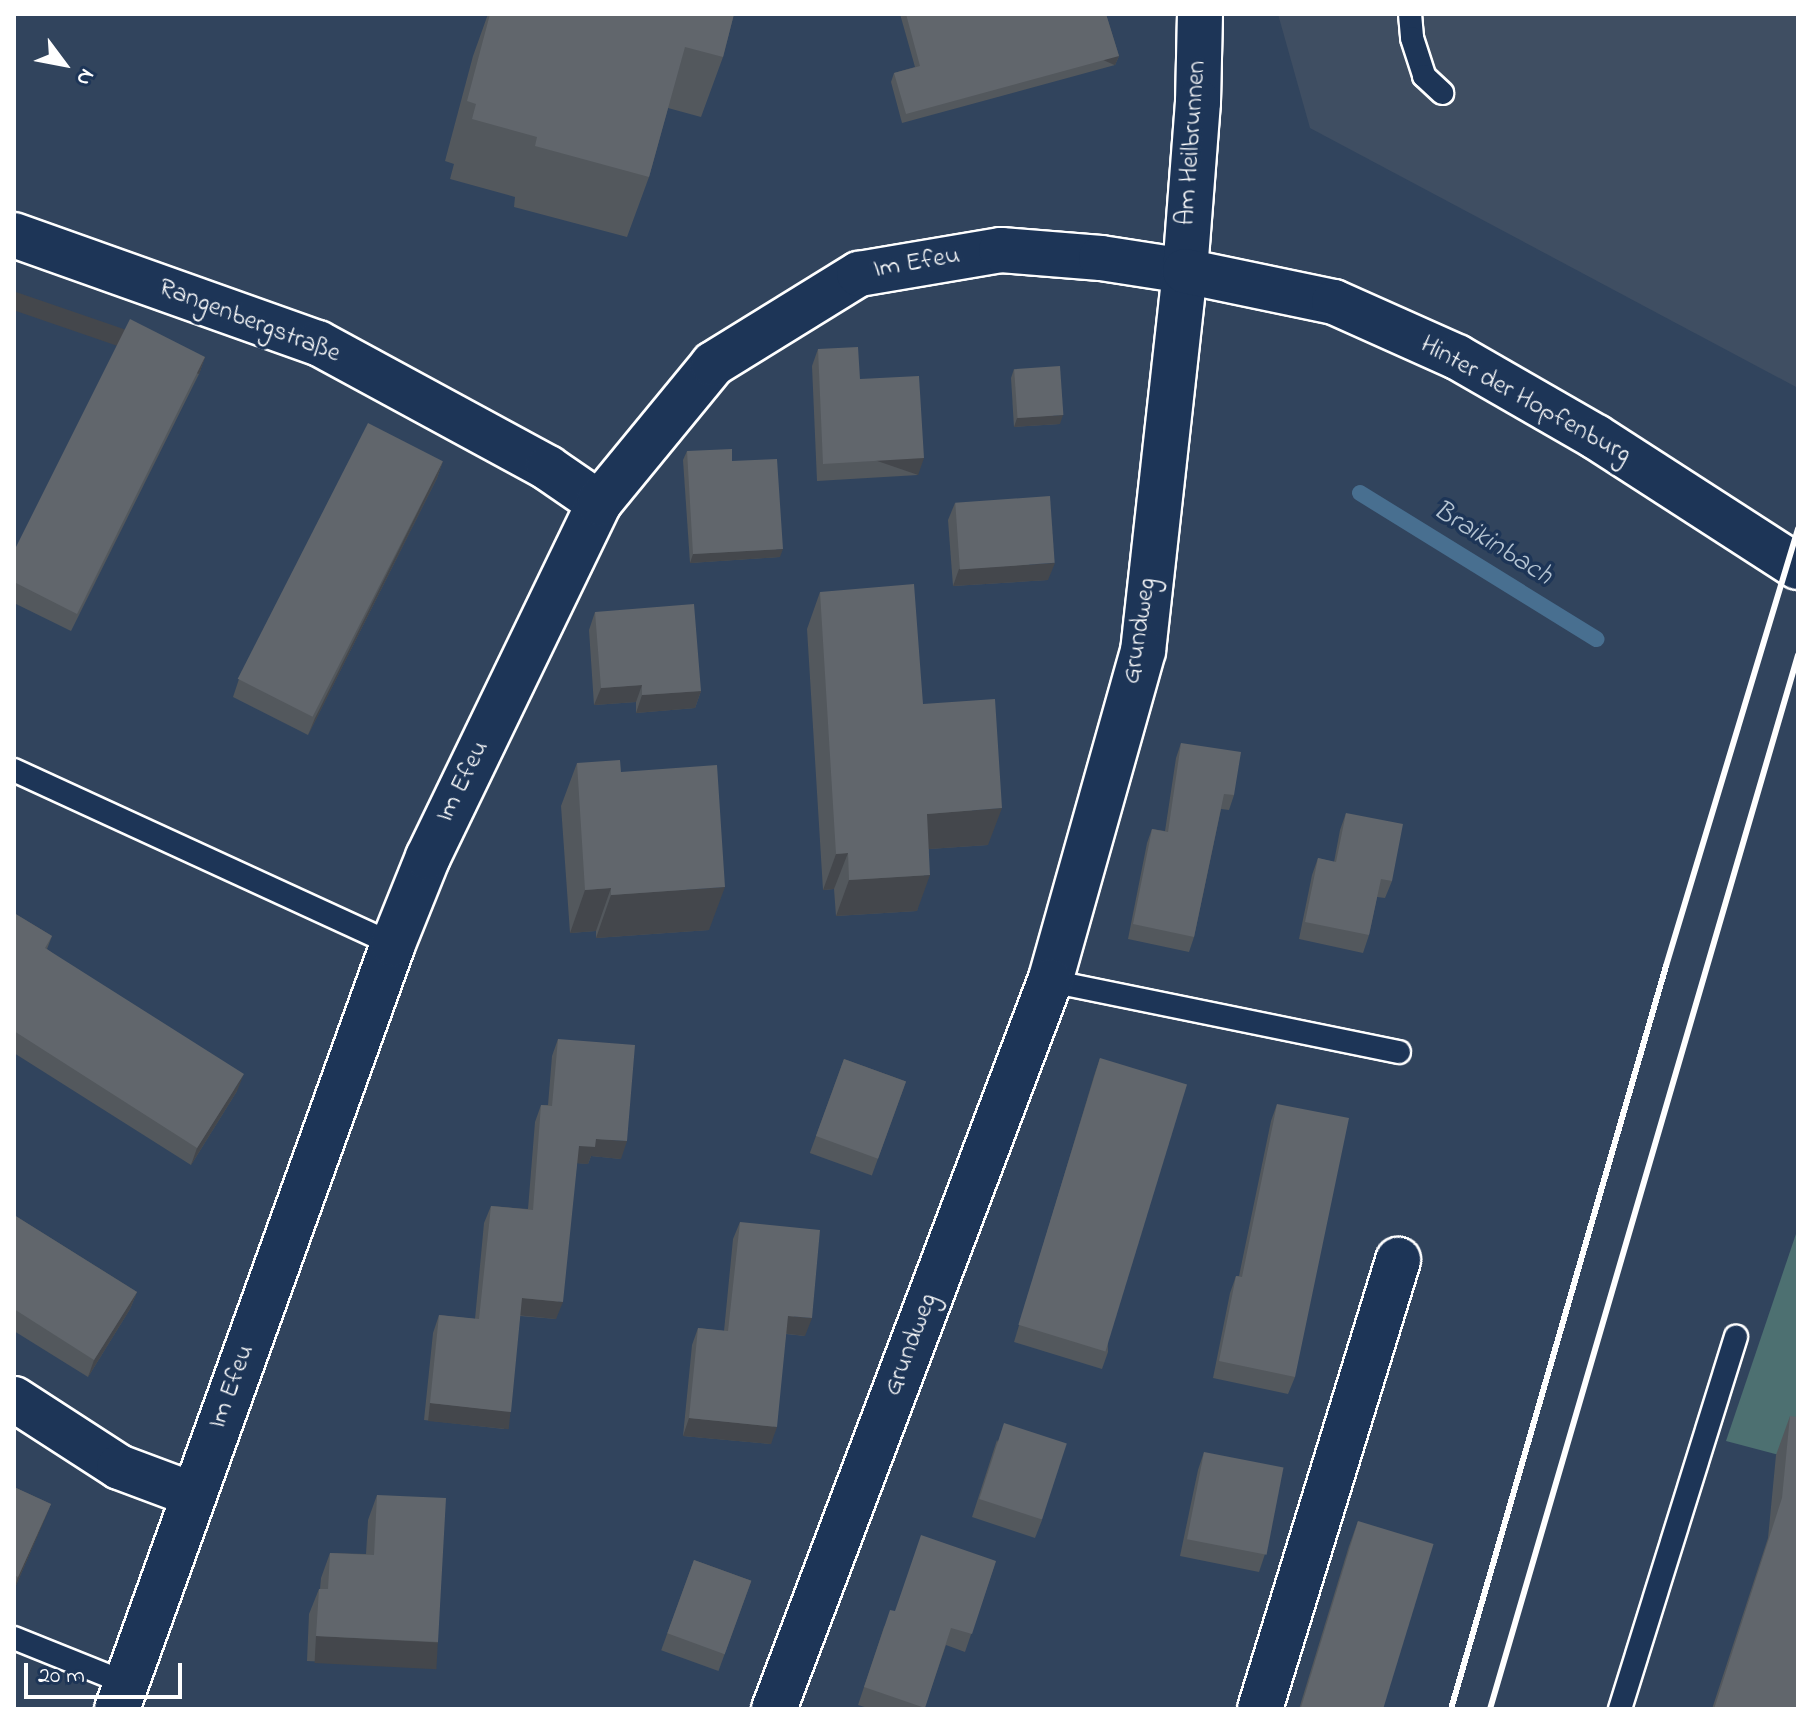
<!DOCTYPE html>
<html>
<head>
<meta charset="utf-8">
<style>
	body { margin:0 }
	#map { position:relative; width:1812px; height:1723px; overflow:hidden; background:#31445d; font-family:"Indie Flower",sans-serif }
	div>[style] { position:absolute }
	.built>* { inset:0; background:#3f4e62 }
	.green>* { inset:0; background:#4d7071 }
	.stream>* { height:16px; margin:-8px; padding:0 8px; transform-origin:8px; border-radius:8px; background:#486f90 }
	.roads { filter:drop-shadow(2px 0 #fff) drop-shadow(-2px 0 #fff) drop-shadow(0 2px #fff) drop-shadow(0 -2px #fff) }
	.service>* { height:22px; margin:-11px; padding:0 11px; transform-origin:11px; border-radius:11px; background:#1d3557 }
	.minor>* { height:44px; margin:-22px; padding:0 22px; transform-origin:22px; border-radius:22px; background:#1d3557 }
	.tertiary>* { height:44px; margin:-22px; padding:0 22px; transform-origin:22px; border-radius:22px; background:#1d3557 }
	.rail>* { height:6px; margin:-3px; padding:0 3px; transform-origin:3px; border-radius:3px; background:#fff }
	.wall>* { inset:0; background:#53585d; transform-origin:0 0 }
	.shaded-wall>* { inset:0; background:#44474c; transform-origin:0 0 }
	.building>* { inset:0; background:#61666c; transform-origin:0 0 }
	span { translate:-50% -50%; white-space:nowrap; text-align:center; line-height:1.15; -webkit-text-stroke:7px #1d3557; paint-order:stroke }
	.street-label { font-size:26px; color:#fff }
	.water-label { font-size:28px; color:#b6c5d3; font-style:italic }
	.frame { position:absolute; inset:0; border:16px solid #fff; pointer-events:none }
	.north { position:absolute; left:24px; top:24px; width:80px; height:80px; -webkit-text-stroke:6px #1d3557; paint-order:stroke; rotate:122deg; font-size:22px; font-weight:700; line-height:32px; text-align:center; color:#fff }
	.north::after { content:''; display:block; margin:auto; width:28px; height:36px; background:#fff; clip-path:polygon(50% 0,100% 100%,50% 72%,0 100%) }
	.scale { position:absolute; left:24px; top:1663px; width:158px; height:36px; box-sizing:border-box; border:4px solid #fff; border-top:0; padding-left:10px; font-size:24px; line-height:28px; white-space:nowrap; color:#fff; -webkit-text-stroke:6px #1d3557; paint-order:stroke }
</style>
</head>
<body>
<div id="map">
	<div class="built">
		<div style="clip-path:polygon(1278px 14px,1798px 14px,1798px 388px,1310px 128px)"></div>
	</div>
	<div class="green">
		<div style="clip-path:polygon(1798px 1228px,1798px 1460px,1726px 1441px)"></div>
	</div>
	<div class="stream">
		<div style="left:1360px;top:493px;width:278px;rotate:31.7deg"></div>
	</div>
	<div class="roads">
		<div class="service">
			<div style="left:1410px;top:14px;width:24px;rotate:85deg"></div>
			<div style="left:1412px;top:38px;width:40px;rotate:72deg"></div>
			<div style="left:1424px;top:76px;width:25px;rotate:43deg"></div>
			<div style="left:14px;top:770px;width:417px;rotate:24.7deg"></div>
			<div style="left:1050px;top:981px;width:356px;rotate:11.5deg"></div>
			<div style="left:14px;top:1638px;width:121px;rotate:21.9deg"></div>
			<div style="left:1620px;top:1709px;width:390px;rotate:-72.7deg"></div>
		</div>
		<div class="minor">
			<div style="left:14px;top:235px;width:323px;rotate:19.6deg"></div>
			<div style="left:318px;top:343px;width:262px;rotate:28.5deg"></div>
			<div style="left:548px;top:468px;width:62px;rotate:34.5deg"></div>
			<div style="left:14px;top:1399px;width:125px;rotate:32.9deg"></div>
			<div style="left:119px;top:1467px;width:80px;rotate:20.5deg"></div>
			<div style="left:117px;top:1709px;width:813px;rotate:-70.16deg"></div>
			<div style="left:393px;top:944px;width:94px;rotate:-68.1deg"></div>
			<div style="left:428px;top:857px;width:393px;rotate:-64.2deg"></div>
			<div style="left:599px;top:503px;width:180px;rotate:-50.6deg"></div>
			<div style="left:713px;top:364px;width:172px;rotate:-31.7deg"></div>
			<div style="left:859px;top:274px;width:144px;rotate:-9.6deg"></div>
			<div style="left:1001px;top:250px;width:100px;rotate:4.6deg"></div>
			<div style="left:1101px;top:258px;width:85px;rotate:8.8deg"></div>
			<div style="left:1185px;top:271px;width:382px;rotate:96.3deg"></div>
			<div style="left:1143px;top:651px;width:343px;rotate:105.7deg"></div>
			<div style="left:1050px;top:981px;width:779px;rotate:110.76deg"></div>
			<div style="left:1260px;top:1709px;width:470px;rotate:-72.9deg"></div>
		</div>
		<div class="tertiary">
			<div style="left:1200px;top:14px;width:88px;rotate:91.3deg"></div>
			<div style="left:1198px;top:102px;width:169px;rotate:94.4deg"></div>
			<div style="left:1185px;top:271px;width:152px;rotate:11.8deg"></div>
			<div style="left:1334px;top:302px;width:135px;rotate:24.1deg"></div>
			<div style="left:1457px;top:357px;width:160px;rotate:29.9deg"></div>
			<div style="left:1596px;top:437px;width:240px;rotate:32.8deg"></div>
		</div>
	</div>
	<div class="rail">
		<div style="left:1451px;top:1709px;width:773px;rotate:-73.86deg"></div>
		<div style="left:1666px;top:966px;width:457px;rotate:-73.2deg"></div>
		<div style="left:1490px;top:1709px;width:1098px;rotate:-73.71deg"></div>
	</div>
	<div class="wall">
		<div style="clip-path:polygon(488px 14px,734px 14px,723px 57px,701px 117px,668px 108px,649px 177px,627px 237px,514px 207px,515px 197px,450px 179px,454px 164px,445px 161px,473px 56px)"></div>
		<div style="clip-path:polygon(900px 14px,1106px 14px,1119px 56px,1115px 65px,902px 123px,891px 82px,894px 73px,915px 67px)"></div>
		<div style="clip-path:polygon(818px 349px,860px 379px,918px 475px,817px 481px,812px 366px)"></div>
		<div style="clip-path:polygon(205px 357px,199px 374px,71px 631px,14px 603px,14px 551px)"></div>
		<div style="clip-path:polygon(1014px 369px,1060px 424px,1014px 427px,1011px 378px)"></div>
		<div style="clip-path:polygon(687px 451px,732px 461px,780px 557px,690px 563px,683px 460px)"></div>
		<div style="clip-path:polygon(443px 461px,437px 478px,308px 735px,233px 697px,239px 679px)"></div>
		<div style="clip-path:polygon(955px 503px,1048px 580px,953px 586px,948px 520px)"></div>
		<div style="clip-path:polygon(820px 592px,923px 704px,988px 845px,929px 849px,917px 911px,836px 916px,834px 889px,823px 890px,807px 629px)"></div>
		<div style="clip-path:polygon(595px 612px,701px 691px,695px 708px,636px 713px,636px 702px,594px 705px,589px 630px)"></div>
		<div style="clip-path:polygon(1181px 743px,1234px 795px,1229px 810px,1221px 809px,1194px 937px,1189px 952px,1128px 939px,1147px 843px,1152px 829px,1165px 831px,1176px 758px)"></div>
		<div style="clip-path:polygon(577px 763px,621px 772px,709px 930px,596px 938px,596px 931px,570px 933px,561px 806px)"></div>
		<div style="clip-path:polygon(1346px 813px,1392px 881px,1385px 898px,1377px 897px,1369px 935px,1363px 953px,1299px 939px,1312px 875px,1318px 858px,1334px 862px,1340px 830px)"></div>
		<div style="clip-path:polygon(14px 913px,52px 936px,47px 949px,237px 1091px,191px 1165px,14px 1053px)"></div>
		<div style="clip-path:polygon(558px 1039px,621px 1159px,591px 1156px,588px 1164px,577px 1163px,556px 1319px,520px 1316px,504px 1429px,424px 1420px,433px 1333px,439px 1315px,475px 1319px,484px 1223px,491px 1206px,528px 1209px,535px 1122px,541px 1105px,548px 1105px,552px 1056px)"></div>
		<div style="clip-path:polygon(1100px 1058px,1108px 1352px,1102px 1369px,1014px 1342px,1094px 1076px)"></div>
		<div style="left:844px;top:1059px;width:66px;height:100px;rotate:20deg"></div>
		<div style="clip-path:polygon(1277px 1104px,1295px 1377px,1288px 1394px,1213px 1378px,1230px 1293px,1236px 1276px,1239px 1276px,1271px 1121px)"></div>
		<div style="clip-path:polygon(14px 1215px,137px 1292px,130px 1309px,88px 1377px,14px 1331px)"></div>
		<div style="clip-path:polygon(740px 1222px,805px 1336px,786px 1334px,771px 1444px,683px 1436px,692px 1345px,698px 1328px,724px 1331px,733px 1239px)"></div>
		<div style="clip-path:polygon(1790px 1416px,1798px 1709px,1712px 1709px,1768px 1538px,1776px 1455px)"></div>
		<div style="clip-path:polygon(997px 1440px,1042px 1520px,1035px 1538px,972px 1517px)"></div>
		<div style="clip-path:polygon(1204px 1452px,1265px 1554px,1259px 1572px,1180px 1556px,1198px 1470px)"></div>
		<div style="clip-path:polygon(14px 1487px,51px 1504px,14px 1590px)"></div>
		<div style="clip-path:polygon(377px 1495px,438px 1642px,429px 1667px,307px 1661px,309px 1614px,319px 1589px,320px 1589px,321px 1578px,330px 1553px,366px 1554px,368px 1520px)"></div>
		<div style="clip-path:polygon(1358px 1521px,1383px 1709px,1299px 1709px,1349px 1546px)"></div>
		<div style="left:694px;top:1560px;width:61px;height:96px;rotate:20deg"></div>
		<div style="clip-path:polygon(996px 1561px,965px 1652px,946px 1645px,924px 1709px,871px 1709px,858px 1705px,884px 1627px,895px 1611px)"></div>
	</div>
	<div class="shaded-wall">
		<div style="left:1119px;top:56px;width:10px;height:221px;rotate:114deg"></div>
		<div style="left:205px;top:357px;width:18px;height:287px;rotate:109deg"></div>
		<div style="clip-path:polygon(1063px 415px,1060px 424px,1014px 427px,1017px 418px)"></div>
		<div style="left:924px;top:458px;width:18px;height:101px;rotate:109deg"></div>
		<div style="clip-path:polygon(443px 461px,437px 478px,308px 735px,315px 718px)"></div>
		<div style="clip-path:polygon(783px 549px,780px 557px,690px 563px,693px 554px)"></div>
		<div style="clip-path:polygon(1055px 563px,1048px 580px,953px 586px,959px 569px)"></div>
		<div style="clip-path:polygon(642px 685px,636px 702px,594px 705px,601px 688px)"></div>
		<div style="clip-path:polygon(701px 691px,695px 708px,636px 713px,642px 695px)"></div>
		<div style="clip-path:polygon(1002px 808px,988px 845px,914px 850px,927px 814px)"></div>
		<div style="clip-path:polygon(848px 853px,834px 889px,823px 890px,836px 854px)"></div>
		<div style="clip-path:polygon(930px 875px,917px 911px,836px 916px,849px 880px)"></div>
		<div style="clip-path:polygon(725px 887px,709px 930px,596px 938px,611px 895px)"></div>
		<div style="clip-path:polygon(611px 888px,596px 931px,570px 933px,585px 890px)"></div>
		<div style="clip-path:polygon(244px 1074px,237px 1091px,191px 1165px,197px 1148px)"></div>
		<div style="clip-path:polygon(596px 1139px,627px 1141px,621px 1159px,591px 1156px,588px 1164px,573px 1163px,579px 1146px)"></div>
		<div style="clip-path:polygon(137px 1292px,130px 1309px,88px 1377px,94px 1360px)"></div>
		<div style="clip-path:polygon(522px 1298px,563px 1302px,556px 1319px,516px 1315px)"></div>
		<div style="clip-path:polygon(788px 1316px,812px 1318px,805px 1336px,781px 1333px)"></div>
		<div style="left:430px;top:1403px;width:81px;height:18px;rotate:6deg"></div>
		<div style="clip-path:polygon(689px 1418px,777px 1427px,771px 1444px,683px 1436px)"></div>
		<div style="clip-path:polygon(51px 1504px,44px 1521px,14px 1590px,18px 1577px)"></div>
		<div style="left:316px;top:1636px;width:122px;height:27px;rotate:3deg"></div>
	</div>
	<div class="building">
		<div style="clip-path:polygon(490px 14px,734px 14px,723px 57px,685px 47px,649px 177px,535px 146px,537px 137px,472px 119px,476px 104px,467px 101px)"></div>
		<div style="clip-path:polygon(906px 14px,1106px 14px,1119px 56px,906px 114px,894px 73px,920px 66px)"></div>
		<div style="clip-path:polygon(130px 319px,205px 357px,77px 614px,14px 582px,14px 551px)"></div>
		<div style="clip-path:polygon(858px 347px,860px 379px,919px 376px,924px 458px,823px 464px,818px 349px)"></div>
		<div style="left:1060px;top:366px;width:49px;height:46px;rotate:86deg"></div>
		<div style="left:368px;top:423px;width:84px;height:287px;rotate:27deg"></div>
		<div style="clip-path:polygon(732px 449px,732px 461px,777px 459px,783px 549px,693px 554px,687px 451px)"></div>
		<div style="left:1050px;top:496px;width:67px;height:95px;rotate:86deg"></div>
		<div style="clip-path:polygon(914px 584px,923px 704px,995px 699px,1002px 808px,927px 814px,930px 875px,849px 880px,848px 853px,836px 854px,820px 592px)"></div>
		<div style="clip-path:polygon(694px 604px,701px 691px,642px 695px,642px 685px,601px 688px,595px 612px)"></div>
		<div style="clip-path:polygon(1181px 743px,1241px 752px,1234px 795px,1224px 794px,1194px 937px,1133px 924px,1152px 829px,1168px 832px)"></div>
		<div style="clip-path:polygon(620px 760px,621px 772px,717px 765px,725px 887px,611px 895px,611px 888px,585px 890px,577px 763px)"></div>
		<div style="clip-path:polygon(1346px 813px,1403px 824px,1392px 881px,1381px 879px,1369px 935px,1305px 922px,1318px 858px,1336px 862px)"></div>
		<div style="clip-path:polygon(14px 913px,52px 936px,45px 948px,244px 1074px,197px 1148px,14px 1031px)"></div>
		<div style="clip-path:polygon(558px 1039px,635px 1045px,627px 1141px,596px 1139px,595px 1147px,579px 1146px,563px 1302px,522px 1298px,511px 1412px,430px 1403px,439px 1315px,479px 1319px,491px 1206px,533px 1210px,541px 1105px,552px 1106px)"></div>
		<div style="left:1100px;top:1058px;width:91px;height:279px;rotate:17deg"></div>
		<div style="left:844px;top:1059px;width:66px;height:82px;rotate:20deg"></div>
		<div style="clip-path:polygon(1277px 1104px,1349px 1118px,1295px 1377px,1219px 1361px,1236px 1276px,1242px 1277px)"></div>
		<div style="clip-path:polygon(14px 1215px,137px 1292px,94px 1360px,14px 1309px)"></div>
		<div style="clip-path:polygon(740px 1222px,820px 1230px,812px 1318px,788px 1316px,777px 1427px,689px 1418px,698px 1328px,728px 1331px)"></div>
		<div style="clip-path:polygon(1790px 1416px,1798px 1417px,1798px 1709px,1714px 1709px,1782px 1498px)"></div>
		<div style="left:1004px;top:1423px;width:66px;height:80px;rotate:18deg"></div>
		<div style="left:1204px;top:1452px;width:81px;height:89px;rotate:11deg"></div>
		<div style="clip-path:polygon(14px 1487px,51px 1504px,18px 1577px,14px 1575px)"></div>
		<div style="clip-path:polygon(377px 1495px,446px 1498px,438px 1642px,316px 1636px,319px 1589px,328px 1589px,330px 1553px,374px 1555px)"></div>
		<div style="left:1358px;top:1521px;width:79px;height:196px;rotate:17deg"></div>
		<div style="clip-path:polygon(921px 1535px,996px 1561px,972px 1634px,951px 1628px,925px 1708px,864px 1687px,890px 1610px,895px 1611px)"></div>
		<div style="left:694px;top:1560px;width:61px;height:78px;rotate:20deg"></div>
	</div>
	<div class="street-label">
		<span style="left:1193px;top:143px;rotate:-86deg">Am Heilbrunnen</span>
		<span style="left:917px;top:264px;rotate:-10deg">Im Efeu</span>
		<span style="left:249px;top:322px;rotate:21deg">Rangenbergstraße</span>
		<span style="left:1525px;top:401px;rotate:29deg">Hinter der Hopfenburg</span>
		<span style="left:1141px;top:631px;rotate:-81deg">Grundweg</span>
		<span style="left:464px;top:782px;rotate:-64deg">Im Efeu</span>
		<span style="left:912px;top:1345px;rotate:-69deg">Grundweg</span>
		<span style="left:233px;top:1387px;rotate:-70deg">Im Efeu</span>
	</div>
	<div class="water-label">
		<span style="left:1492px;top:544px;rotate:32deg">Braikinbach</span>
	</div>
	<div class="frame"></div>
	<div class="north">N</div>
	<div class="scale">20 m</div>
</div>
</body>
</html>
